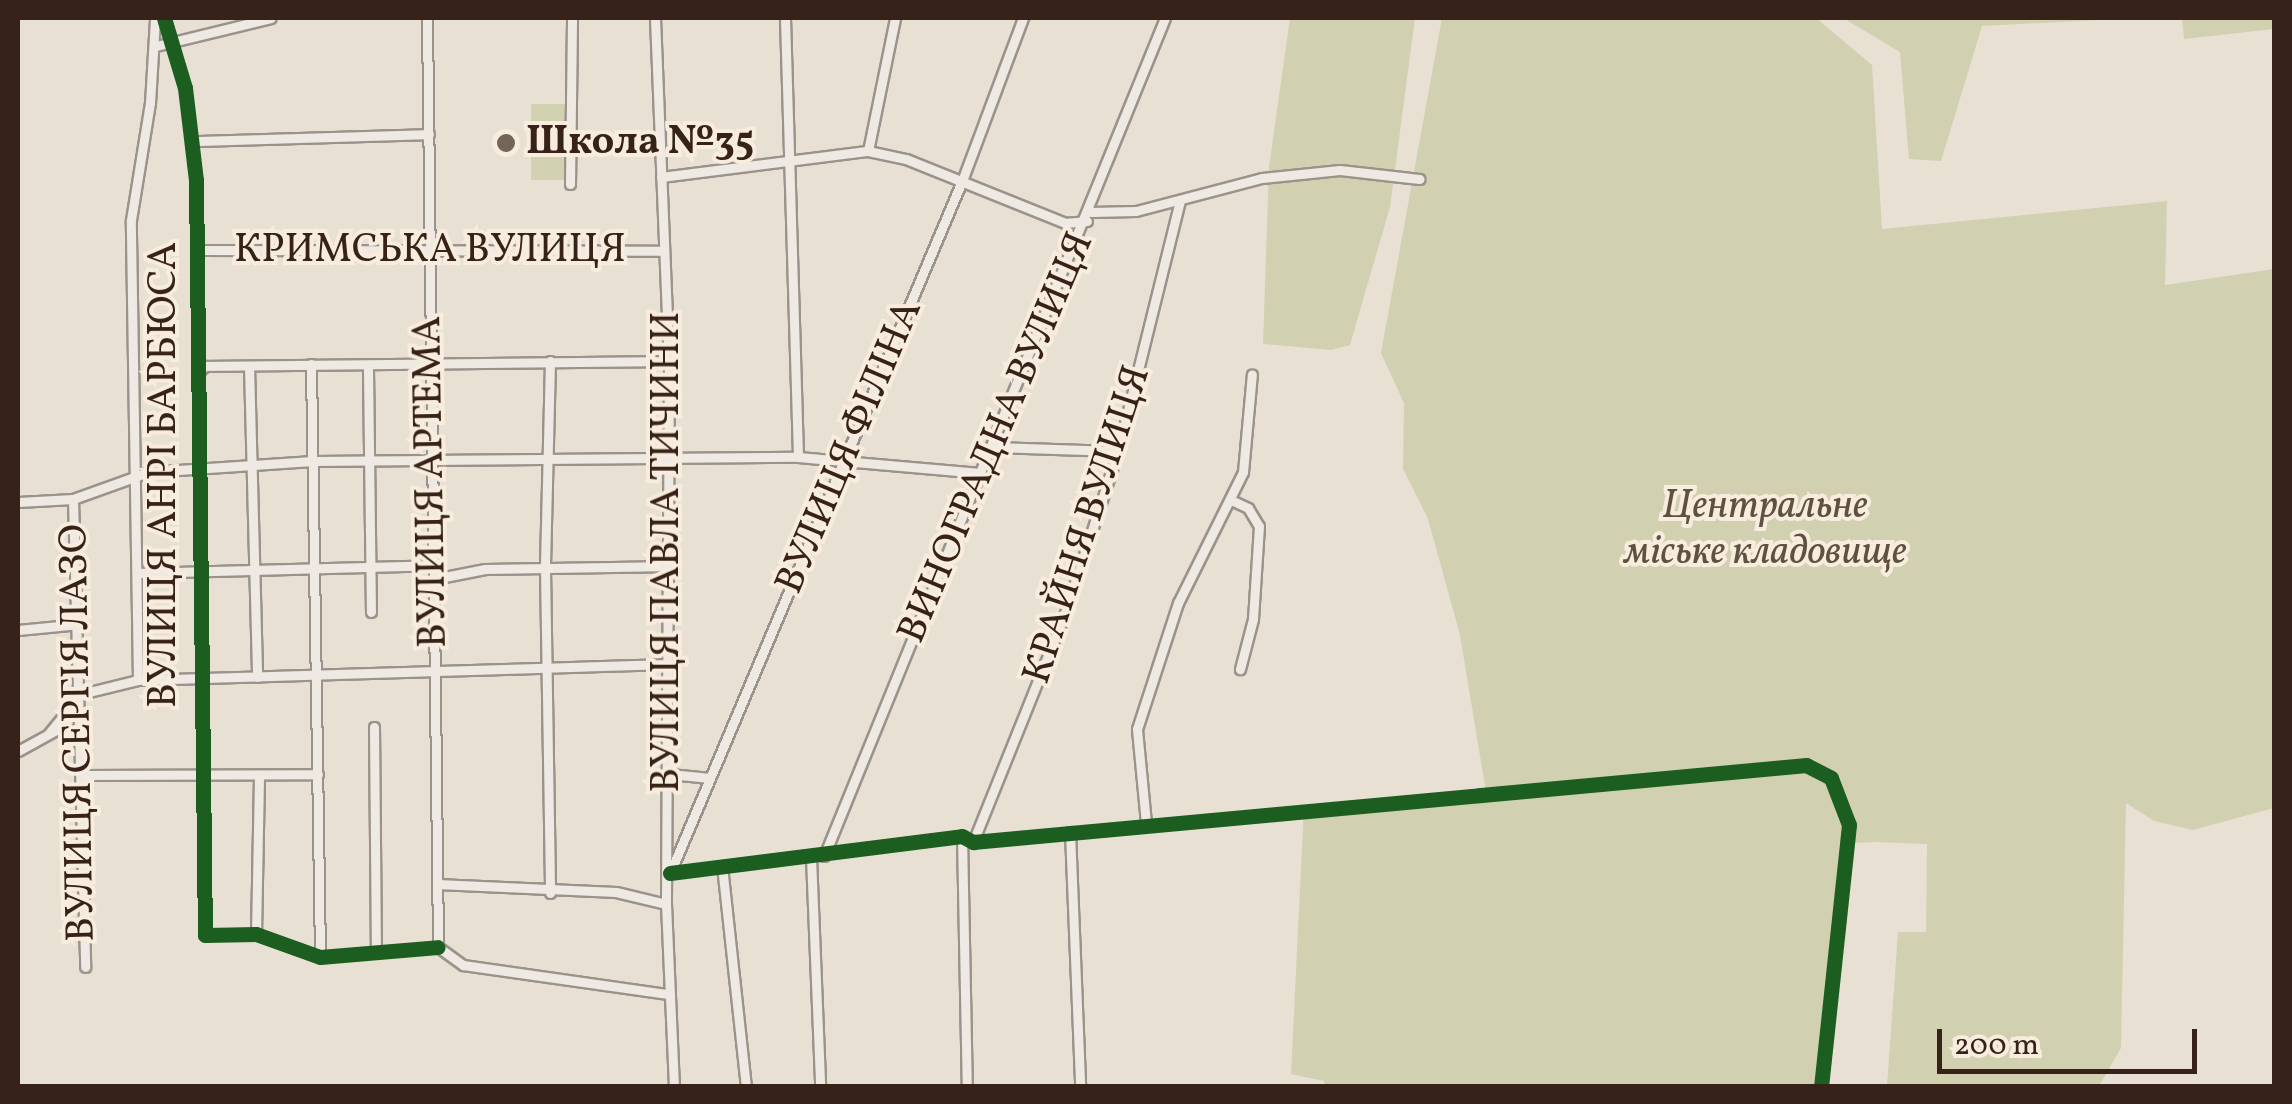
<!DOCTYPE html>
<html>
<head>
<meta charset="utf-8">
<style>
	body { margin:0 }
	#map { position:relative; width:2292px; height:1104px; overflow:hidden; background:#e9e0d4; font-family:Vollkorn,serif }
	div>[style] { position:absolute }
	.green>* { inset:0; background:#d1d0b1; transform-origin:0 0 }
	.roads { filter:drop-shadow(2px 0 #9b938b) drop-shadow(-2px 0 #9b938b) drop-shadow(0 2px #9b938b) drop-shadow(0 -2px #9b938b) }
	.minor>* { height:9px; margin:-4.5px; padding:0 4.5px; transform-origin:4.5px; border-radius:4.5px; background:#eee9e2 }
	.cycleway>* { height:15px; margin:-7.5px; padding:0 7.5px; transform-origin:7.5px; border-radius:7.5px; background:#1b5e20 }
	.dots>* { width:28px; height:28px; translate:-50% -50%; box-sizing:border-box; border:5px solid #f7ecdd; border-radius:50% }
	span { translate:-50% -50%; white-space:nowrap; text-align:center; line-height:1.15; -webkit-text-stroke:8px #f7ecdd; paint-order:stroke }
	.poi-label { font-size:40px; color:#362219; font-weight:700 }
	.left { translate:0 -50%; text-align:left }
	.street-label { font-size:40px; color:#362219 }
	.park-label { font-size:40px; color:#5e523e; font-style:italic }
	.frame { position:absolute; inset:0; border:20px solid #362219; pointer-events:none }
	.scale { position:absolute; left:1937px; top:1029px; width:260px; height:45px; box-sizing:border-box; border:5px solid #362219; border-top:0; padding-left:12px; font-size:30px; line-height:35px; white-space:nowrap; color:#362219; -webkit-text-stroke:8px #f7ecdd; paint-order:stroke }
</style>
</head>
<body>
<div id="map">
	<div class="green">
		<div style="clip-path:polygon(1290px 18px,1415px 18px,1390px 207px,1350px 345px,1331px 350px,1263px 344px,1269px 167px)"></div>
		<div style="clip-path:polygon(1442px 18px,1816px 18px,1872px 65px,1882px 229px,2167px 201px,2165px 285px,2274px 269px,2274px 808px,2193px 830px,2154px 821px,2126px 803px,2121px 1048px,2099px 1086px,1887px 1086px,1898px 932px,1926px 932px,1927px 844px,1876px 842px,1849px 843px,1821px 1086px,1325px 1086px,1324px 1081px,1291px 1074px,1304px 807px,1486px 792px,1460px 635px,1428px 519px,1403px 469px,1404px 403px,1381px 353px)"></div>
		<div style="clip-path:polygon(1843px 18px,2137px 18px,1982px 26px,1941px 161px,1909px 159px,1900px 52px)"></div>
		<div style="clip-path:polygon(2182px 18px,2274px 18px,2274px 29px,2184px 39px)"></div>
		<div style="left:531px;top:104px;width:34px;height:76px"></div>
	</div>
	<div class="roads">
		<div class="minor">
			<div style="left:164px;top:18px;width:73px;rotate:73.3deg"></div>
			<div style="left:185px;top:88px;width:93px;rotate:83.2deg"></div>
			<div style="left:196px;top:180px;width:755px;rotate:89.32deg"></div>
			<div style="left:205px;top:935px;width:51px;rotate:-1.1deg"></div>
			<div style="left:256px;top:934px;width:68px;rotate:19.8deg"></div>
			<div style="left:320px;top:957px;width:118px;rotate:-4.8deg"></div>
			<div style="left:427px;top:18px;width:929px;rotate:89.32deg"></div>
			<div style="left:655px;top:18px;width:343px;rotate:87.7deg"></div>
			<div style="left:669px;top:361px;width:543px;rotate:90.32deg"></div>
			<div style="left:666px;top:904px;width:182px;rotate:87.5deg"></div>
			<div style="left:785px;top:18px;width:439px;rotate:88.3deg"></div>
			<div style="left:156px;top:46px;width:118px;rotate:-13.7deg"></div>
			<div style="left:194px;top:141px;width:235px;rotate:-1.7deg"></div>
			<div style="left:868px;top:151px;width:136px;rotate:-78.5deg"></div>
			<div style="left:661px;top:177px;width:209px;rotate:-7.2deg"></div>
			<div style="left:868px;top:151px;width:39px;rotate:12deg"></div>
			<div style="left:906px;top:159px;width:171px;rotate:21.9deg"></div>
			<div style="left:1065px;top:223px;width:22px;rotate:-5deg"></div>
			<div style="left:570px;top:184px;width:166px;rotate:-89.3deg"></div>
			<div style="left:1091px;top:212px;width:45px;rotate:-1.3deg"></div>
			<div style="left:1136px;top:211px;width:130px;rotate:-14.7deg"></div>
			<div style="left:1262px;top:178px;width:78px;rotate:-5.9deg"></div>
			<div style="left:1340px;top:170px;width:80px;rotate:6.5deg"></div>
			<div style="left:197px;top:250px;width:467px;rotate:0.1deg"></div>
			<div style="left:550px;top:361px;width:207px;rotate:91.4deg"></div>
			<div style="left:545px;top:568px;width:325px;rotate:89.1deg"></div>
			<div style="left:311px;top:364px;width:593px;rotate:89.13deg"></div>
			<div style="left:249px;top:366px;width:311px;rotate:88.5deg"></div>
			<div style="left:368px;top:369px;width:243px;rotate:89.3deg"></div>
			<div style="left:197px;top:373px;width:11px;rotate:-41deg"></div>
			<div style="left:205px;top:366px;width:464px;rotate:-0.6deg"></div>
			<div style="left:991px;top:447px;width:127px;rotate:1.8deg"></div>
			<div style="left:73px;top:499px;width:468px;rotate:88.5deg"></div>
			<div style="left:1231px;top:500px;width:19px;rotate:25deg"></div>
			<div style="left:1248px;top:508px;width:21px;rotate:59deg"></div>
			<div style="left:1259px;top:526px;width:93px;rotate:93.7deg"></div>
			<div style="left:1253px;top:619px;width:52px;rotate:104.6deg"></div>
			<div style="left:18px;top:502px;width:55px;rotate:-3.1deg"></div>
			<div style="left:73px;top:499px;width:80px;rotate:-19.8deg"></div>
			<div style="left:148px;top:472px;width:165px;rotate:-3.8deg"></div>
			<div style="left:313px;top:461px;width:485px;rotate:-0.5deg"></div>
			<div style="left:798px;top:457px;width:183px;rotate:5deg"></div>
			<div style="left:137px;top:573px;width:297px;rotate:-1.5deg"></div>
			<div style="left:434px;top:579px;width:52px;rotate:-11.1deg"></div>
			<div style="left:485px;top:569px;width:187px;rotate:-0.9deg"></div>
			<div style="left:18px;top:630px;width:62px;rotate:-5.5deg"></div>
			<div style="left:138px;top:680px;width:460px;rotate:-90.9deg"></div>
			<div style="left:131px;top:220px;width:119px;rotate:-80.8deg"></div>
			<div style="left:150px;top:103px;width:85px;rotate:-86.6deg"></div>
			<div style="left:374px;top:727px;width:223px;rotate:89.5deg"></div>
			<div style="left:49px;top:733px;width:50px;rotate:-50.6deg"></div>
			<div style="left:81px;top:694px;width:59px;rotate:-13.8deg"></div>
			<div style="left:138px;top:680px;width:532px;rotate:-1.72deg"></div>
			<div style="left:18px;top:751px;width:46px;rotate:-28.8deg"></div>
			<div style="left:58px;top:729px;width:24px;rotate:7deg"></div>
			<div style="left:670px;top:774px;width:40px;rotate:5.7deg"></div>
			<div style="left:83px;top:775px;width:235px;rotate:-0.2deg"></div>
			<div style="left:1146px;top:823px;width:94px;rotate:-95.5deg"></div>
			<div style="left:1137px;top:729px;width:133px;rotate:-72deg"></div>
			<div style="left:1178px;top:603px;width:146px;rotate:-63.6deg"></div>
			<div style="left:1243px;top:472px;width:98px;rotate:-84.8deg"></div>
			<div style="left:1070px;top:832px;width:254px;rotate:87.7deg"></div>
			<div style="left:962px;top:836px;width:250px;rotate:88.9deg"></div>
			<div style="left:973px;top:842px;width:247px;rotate:-68.1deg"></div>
			<div style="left:1065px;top:613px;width:170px;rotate:-71.9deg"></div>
			<div style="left:1118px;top:451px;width:258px;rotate:-76.1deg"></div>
			<div style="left:824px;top:856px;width:905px;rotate:-67.86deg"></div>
			<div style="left:811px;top:857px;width:229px;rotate:87.7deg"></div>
			<div style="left:673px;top:866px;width:743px;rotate:-67.13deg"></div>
			<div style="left:962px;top:181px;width:174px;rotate:-69.5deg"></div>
			<div style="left:722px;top:866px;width:221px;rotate:83.8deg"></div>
			<div style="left:670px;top:873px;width:294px;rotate:-7.2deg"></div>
			<div style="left:962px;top:836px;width:13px;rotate:29deg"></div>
			<div style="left:973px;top:842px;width:837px;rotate:-5.28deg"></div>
			<div style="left:1806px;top:765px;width:28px;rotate:27deg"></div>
			<div style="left:1831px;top:778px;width:50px;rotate:69deg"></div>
			<div style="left:1849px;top:825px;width:262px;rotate:96.1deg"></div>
			<div style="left:437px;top:884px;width:179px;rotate:2.6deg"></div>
			<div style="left:616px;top:892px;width:51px;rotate:13.5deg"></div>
			<div style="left:256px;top:934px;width:158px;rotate:-88.9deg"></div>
			<div style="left:438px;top:947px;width:31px;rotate:36deg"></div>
			<div style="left:463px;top:965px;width:207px;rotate:8.1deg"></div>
		</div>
	</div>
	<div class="cycleway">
		<div style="left:164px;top:18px;width:73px;rotate:73.3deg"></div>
		<div style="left:185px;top:88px;width:93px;rotate:83.2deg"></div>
		<div style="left:196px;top:180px;width:755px;rotate:89.32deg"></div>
		<div style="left:205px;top:935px;width:51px;rotate:-1.1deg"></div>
		<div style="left:256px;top:934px;width:68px;rotate:19.8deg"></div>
		<div style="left:320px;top:957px;width:118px;rotate:-4.8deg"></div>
		<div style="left:670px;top:873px;width:294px;rotate:-7.2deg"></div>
		<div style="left:962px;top:836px;width:13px;rotate:29deg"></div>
		<div style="left:973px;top:842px;width:837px;rotate:-5.28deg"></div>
		<div style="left:1806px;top:765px;width:28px;rotate:27deg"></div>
		<div style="left:1831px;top:778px;width:50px;rotate:69deg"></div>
		<div style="left:1849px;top:825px;width:262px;rotate:96.1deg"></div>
	</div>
	<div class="dots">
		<div style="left:506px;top:143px;background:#75645a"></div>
	</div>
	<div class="poi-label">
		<span class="left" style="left:526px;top:143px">Школа №35</span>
	</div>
	<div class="street-label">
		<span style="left:430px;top:251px">КРИМСЬКА ВУЛИЦЯ</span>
		<span style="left:997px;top:438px;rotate:-67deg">ВИНОГРАДНА ВУЛИЦЯ</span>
		<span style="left:850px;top:447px;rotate:-67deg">ВУЛИЦЯ ФІЛІНА</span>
		<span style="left:165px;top:475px;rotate:-90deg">ВУЛИЦЯ АНРІ БАРБЮСА</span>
		<span style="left:432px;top:482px;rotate:-91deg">ВУЛИЦЯ АРТЕМА</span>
		<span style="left:1088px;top:525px;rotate:-72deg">КРАЙНЯ ВУЛИЦЯ</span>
		<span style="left:668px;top:552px;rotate:-90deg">ВУЛИЦЯ ПАВЛА ТИЧИНИ</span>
		<span style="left:79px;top:733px;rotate:-91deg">ВУЛИЦЯ СЕРГІЯ ЛАЗО</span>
	</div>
	<div class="park-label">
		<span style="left:1765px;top:530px">Центральне<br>міське кладовище</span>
	</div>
	<div class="frame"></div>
	<div class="scale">200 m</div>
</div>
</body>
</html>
